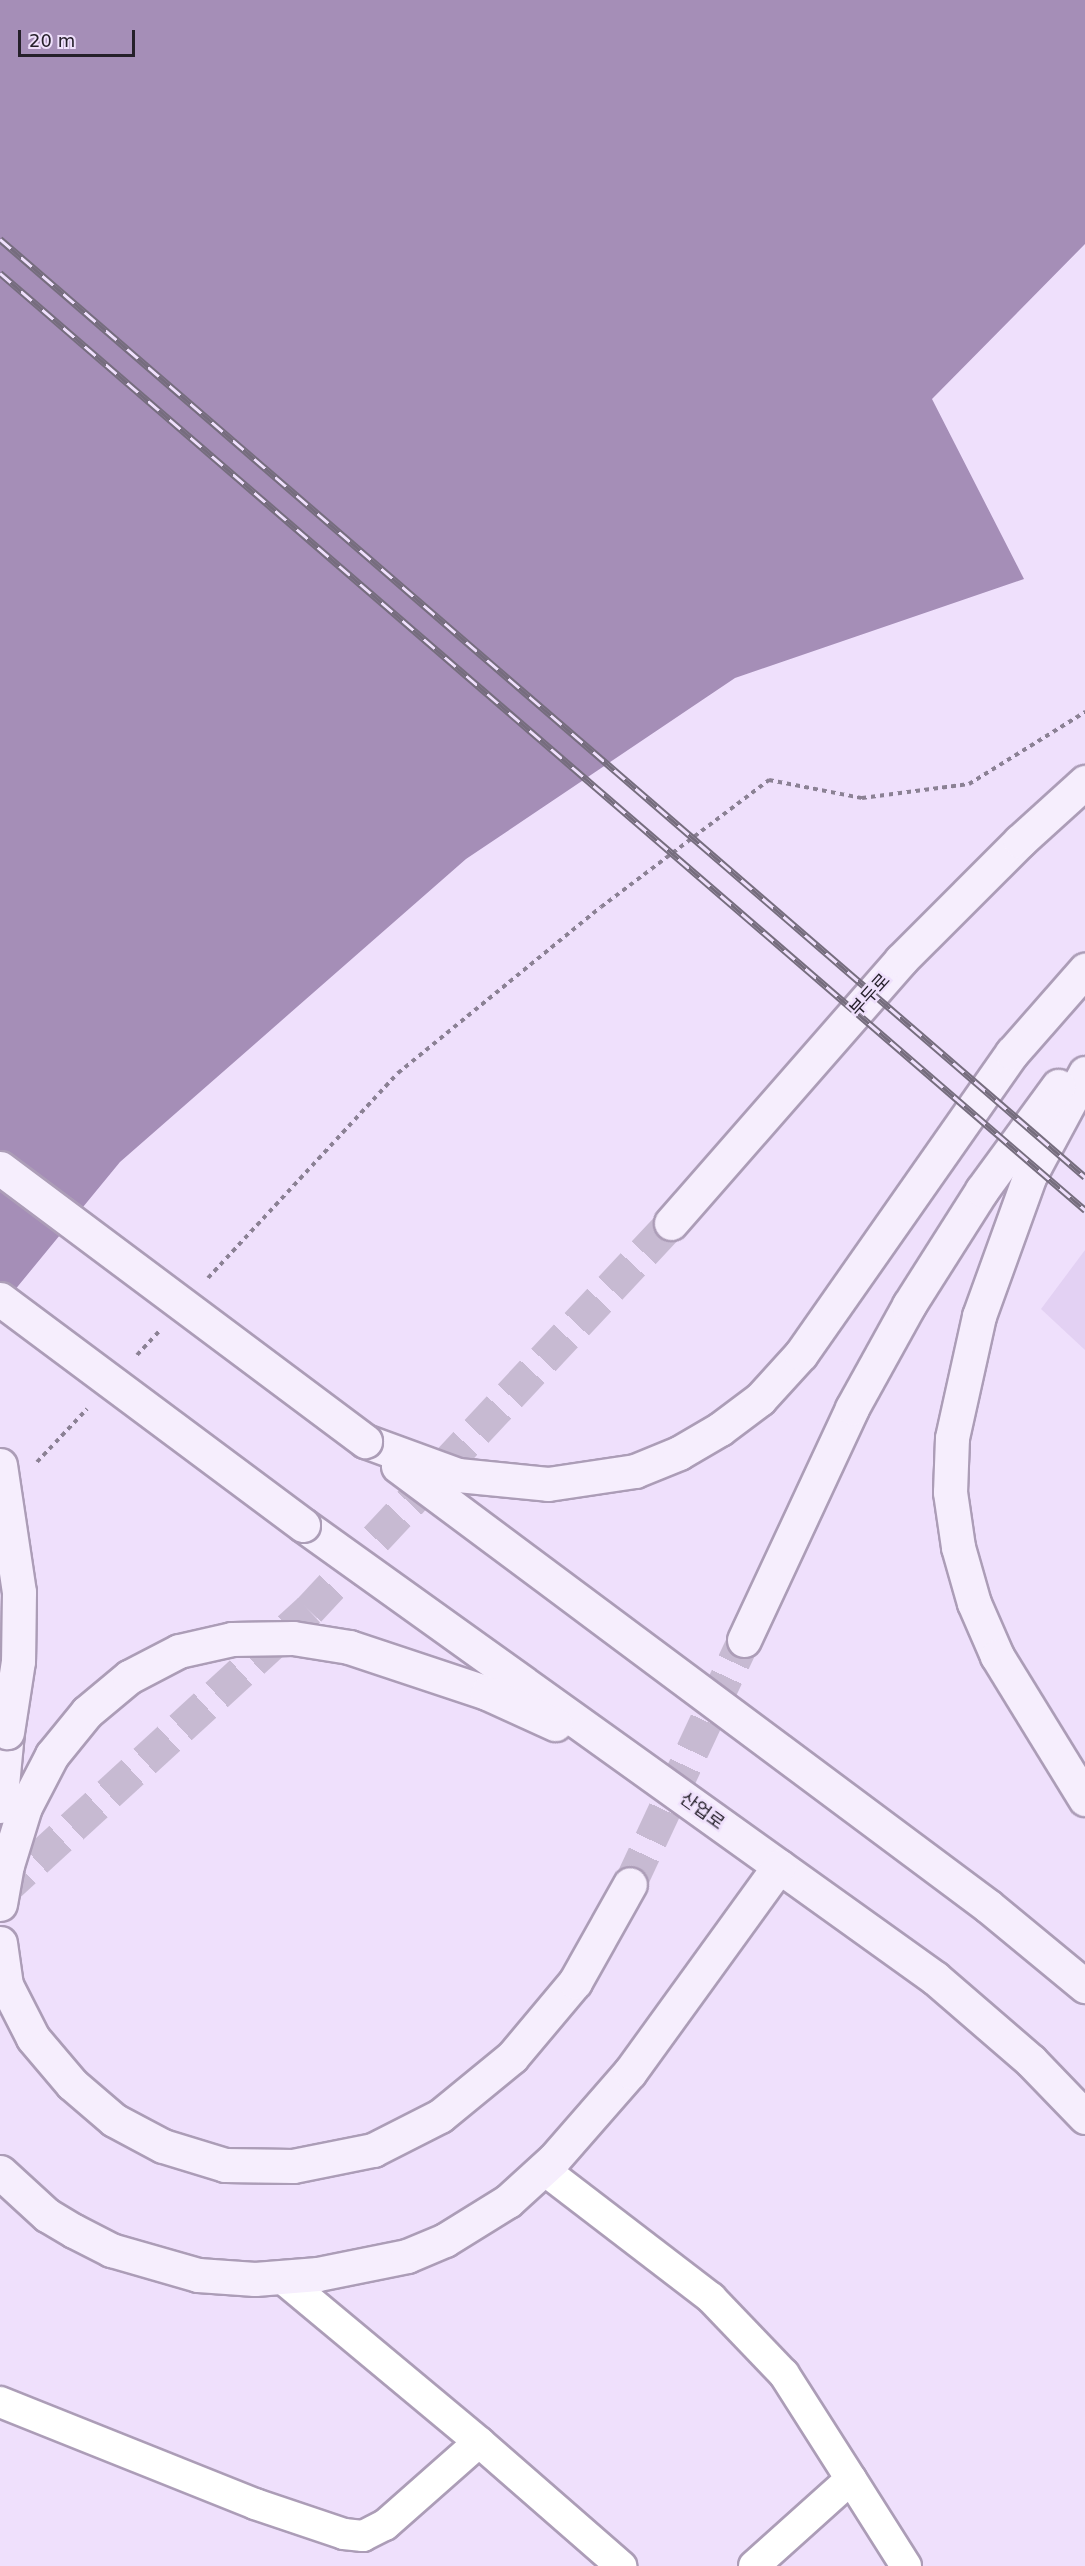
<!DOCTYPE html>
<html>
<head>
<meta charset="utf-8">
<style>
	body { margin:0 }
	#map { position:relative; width:1085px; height:2566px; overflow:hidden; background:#efe0fc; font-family:"DejaVu Sans","Noto Sans KR",sans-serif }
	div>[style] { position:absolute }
	.built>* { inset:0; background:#e3d1f3 }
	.water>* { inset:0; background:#a58eb7 }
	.secondary-tunnel>* { height:33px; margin-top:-16.5px; transform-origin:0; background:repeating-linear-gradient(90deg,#c7bad2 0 33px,transparent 0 49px) }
	.path>* { height:4px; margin-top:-2px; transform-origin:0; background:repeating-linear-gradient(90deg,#8b8194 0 4.5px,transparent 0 9px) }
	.roads { filter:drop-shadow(2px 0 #ac9db7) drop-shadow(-2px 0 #ac9db7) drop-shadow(0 2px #ac9db7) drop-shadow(0 -2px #ac9db7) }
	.street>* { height:30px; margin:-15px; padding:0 15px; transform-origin:15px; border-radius:15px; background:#fff }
	.secondary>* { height:33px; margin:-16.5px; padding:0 16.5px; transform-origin:16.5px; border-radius:16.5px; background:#f6eefd }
	.rail>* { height:7px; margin-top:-3.5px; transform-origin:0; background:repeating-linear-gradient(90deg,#efe0fc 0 14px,#766d7e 0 28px); box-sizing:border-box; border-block:2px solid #766d7e }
	.bridges { filter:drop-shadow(2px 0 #ac9db7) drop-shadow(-2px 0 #ac9db7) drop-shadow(0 2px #ac9db7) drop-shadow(0 -2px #ac9db7) }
	.secondary-bridge>* { height:33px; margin:-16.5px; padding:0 16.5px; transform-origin:16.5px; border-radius:16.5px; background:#f6eefd }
	span { translate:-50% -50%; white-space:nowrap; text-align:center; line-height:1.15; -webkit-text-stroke:5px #efe0fc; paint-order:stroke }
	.street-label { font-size:18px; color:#25202a }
	.scale { position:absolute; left:18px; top:30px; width:117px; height:27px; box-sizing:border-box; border:3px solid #25202a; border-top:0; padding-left:8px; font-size:18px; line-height:21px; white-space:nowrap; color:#25202a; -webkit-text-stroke:4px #efe0fc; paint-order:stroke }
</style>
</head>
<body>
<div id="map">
	<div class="built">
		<div style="clip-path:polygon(1085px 1250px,1085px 1350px,1041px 1309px)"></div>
	</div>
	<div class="water">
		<div style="clip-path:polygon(0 0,1085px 0,1085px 244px,932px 399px,1024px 579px,735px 678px,466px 859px,120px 1162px,0 1308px)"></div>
	</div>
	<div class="secondary-tunnel">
		<div style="left:630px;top:1884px;width:269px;rotate:-65deg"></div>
		<div style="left:0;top:1893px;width:419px;rotate:-42.5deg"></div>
		<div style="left:309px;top:1610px;width:530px;rotate:-46.91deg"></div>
	</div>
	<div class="path">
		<div style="left:208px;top:1278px;width:280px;rotate:-47.2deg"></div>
		<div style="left:398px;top:1073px;width:262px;rotate:-39.3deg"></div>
		<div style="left:601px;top:907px;width:211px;rotate:-37.1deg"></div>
		<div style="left:769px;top:780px;width:95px;rotate:11deg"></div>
		<div style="left:862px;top:798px;width:108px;rotate:-7.5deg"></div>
		<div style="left:969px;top:784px;width:137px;rotate:-31.8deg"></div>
		<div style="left:137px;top:1355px;width:33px;rotate:-47deg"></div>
		<div style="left:37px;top:1462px;width:73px;rotate:-46.7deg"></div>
	</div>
	<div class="roads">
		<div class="street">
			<div style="left:543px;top:2169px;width:212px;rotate:37.5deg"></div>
			<div style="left:711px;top:2298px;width:105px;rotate:46.2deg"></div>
			<div style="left:784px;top:2374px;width:125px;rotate:57.5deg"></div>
			<div style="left:281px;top:2277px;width:258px;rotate:39.8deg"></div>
			<div style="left:0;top:2402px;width:275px;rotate:21.8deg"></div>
			<div style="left:255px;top:2504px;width:94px;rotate:18.6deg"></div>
			<div style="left:344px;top:2534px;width:19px;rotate:6deg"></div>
			<div style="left:363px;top:2536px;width:25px;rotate:-27deg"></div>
			<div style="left:385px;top:2525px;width:125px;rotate:-41.4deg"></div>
			<div style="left:479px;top:2442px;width:189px;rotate:41.1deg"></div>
			<div style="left:754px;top:2566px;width:130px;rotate:-41.9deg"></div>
			<div style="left:851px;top:2479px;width:103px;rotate:57.7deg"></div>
		</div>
		<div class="secondary">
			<div style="left:1085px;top:1073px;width:116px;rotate:118.3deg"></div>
			<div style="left:1030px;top:1175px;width:150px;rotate:109.9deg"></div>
			<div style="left:979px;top:1316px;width:125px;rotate:102.5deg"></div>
			<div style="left:952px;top:1438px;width:54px;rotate:92.1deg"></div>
			<div style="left:950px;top:1492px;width:56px;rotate:81.7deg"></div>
			<div style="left:958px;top:1547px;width:58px;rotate:74.1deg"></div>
			<div style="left:974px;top:1603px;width:58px;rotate:66.5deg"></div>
			<div style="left:997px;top:1656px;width:168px;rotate:58.4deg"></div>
			<div style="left:671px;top:1223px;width:349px;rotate:-48.8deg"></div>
			<div style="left:901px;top:960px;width:168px;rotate:-45deg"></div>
			<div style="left:1020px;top:841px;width:88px;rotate:-42.2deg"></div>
			<div style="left:365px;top:1441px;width:99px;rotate:20.1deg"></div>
			<div style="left:458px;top:1475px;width:90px;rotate:5.7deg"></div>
			<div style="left:548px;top:1484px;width:88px;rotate:-8.5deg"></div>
			<div style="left:635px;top:1471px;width:48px;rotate:-22.2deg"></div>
			<div style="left:679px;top:1453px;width:48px;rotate:-30.3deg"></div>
			<div style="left:720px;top:1429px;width:50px;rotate:-36.9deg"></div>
			<div style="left:760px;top:1399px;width:61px;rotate:-47.7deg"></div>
			<div style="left:801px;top:1354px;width:368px;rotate:-55deg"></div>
			<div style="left:1012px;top:1053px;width:111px;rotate:-48.7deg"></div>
			<div style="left:398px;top:1466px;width:736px;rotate:36.71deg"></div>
			<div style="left:988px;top:1906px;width:126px;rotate:39.5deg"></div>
			<div style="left:303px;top:1525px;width:778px;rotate:35.63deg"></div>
			<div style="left:935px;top:1978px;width:127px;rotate:40.8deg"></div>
			<div style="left:1031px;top:2061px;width:78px;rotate:46deg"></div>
			<div style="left:744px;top:1640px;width:256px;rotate:-65deg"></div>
			<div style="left:852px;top:1408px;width:118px;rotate:-61deg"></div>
			<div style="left:909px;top:1305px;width:136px;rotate:-57.6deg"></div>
			<div style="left:982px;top:1190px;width:129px;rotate:-53.8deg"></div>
			<div style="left:0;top:1806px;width:74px;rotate:-84.6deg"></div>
			<div style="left:0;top:1904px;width:40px;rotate:-80deg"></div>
			<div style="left:7px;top:1865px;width:61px;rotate:-72.8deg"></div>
			<div style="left:25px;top:1807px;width:59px;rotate:-62.6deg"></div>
			<div style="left:52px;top:1755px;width:55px;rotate:-50.9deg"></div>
			<div style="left:87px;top:1712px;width:55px;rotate:-39.8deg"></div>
			<div style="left:129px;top:1677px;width:56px;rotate:-27.5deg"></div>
			<div style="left:179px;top:1651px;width:54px;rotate:-12.8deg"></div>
			<div style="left:232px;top:1639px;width:61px;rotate:-0.9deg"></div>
			<div style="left:293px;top:1638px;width:57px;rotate:9.1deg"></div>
			<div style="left:349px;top:1647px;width:145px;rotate:18.4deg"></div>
			<div style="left:487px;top:1693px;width:75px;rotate:24.5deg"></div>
			<div style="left:0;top:1943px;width:42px;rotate:81.9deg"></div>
			<div style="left:6px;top:1985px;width:59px;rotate:63deg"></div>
			<div style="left:33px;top:2038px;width:60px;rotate:49.7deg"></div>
			<div style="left:72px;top:2084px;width:55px;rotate:40.6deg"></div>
			<div style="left:114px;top:2120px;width:55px;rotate:28deg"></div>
			<div style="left:163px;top:2146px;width:65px;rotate:17deg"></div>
			<div style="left:225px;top:2165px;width:68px;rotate:0.8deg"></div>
			<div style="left:293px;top:2166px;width:82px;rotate:-11.3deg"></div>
			<div style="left:373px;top:2150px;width:75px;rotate:-26.9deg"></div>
			<div style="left:440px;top:2116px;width:93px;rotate:-39.3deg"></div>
			<div style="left:512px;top:2057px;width:98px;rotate:-50deg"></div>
			<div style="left:575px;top:1982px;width:112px;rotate:-60.7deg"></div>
			<div style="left:0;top:2172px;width:64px;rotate:42.5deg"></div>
			<div style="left:47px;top:2215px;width:31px;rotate:31deg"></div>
			<div style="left:74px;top:2231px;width:42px;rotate:27.2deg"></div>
			<div style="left:111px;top:2250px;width:91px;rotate:16deg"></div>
			<div style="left:198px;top:2275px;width:57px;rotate:4deg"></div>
			<div style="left:255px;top:2279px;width:63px;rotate:-4.5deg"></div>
			<div style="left:318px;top:2274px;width:91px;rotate:-11.4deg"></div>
			<div style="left:407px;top:2256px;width:41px;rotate:-22.8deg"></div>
			<div style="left:445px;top:2240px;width:74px;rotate:-31.8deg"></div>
			<div style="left:508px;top:2201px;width:62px;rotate:-42.4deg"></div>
			<div style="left:554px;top:2159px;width:116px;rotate:-48.9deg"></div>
			<div style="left:630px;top:2072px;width:254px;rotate:-54.1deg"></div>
		</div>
	</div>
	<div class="rail">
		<div style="left:0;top:239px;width:1434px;rotate:40.84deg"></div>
		<div style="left:0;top:273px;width:1434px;rotate:40.81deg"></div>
	</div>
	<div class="bridges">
		<div class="secondary-bridge">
			<div style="left:0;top:1168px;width:456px;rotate:36.8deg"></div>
			<div style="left:0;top:1299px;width:378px;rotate:36.7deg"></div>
			<div style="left:0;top:1465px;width:128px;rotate:81.5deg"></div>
			<div style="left:19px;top:1592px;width:69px;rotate:90.8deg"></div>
			<div style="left:18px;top:1661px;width:72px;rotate:98.8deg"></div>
		</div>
	</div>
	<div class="street-label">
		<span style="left:870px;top:995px;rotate:-48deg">부두로</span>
		<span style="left:702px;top:1811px;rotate:36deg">산업로</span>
	</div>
	<div class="scale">20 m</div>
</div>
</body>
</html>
